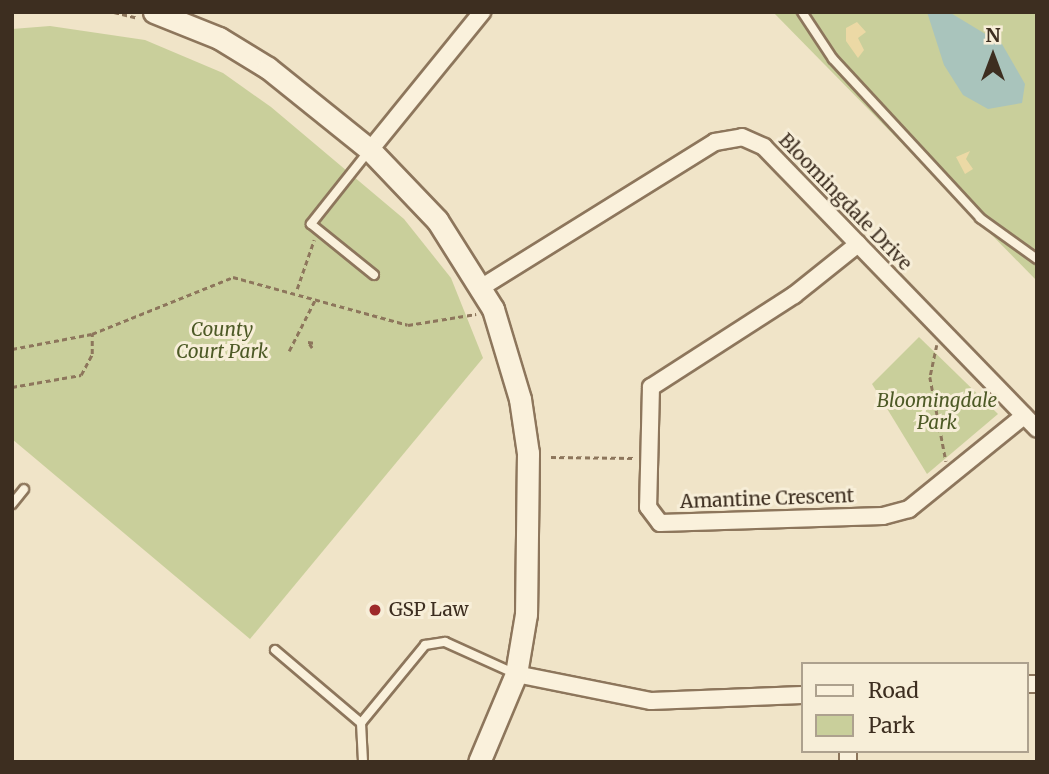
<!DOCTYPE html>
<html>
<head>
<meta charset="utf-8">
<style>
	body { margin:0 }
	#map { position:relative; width:1049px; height:774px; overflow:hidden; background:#f0e4c8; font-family:Merriweather,serif }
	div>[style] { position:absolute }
	.green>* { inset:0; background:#c9cf9b }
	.sand>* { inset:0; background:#ecd9a5 }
	.water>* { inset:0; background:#a9c4bc }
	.path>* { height:2.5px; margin-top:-1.25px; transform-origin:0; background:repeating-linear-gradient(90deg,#8d765c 0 5px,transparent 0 8.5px) }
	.roads { filter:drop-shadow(2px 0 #8d765c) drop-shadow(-2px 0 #8d765c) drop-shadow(0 2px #8d765c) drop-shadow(0 -2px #8d765c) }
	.lane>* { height:8px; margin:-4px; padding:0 4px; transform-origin:4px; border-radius:4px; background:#faf1dc }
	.street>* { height:16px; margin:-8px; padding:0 8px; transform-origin:8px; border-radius:8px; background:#faf1dc }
	.secondary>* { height:21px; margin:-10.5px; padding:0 10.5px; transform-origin:10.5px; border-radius:10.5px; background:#faf1dc }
	.dots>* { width:19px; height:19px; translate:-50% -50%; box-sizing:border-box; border:4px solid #f7eed8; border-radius:50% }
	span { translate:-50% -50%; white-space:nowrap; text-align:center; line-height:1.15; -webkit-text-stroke:6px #f7eed8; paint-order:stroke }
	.street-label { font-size:19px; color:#3d2e20 }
	.park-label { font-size:19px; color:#4d5a26; font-style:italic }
	.poi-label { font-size:19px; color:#3d2e20 }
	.left { translate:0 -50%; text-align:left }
	.frame { position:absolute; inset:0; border:14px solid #3d2e20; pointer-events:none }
	.legend { position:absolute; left:801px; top:662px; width:228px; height:91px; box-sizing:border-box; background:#f7eed8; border:2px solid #ada18e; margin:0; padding:9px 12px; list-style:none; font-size:21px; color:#3d2e20 }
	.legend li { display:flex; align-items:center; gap:14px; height:35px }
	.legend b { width:35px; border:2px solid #ada18e }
	.north { position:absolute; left:958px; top:21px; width:70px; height:70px; -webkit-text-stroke:5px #f7eed8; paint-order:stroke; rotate:0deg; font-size:19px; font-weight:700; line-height:28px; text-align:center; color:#3d2e20 }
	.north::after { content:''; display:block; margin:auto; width:24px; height:32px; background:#3d2e20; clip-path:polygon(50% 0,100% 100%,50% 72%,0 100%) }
</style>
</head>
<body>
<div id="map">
	<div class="green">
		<div style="clip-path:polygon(773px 12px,1037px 12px,1037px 281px)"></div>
		<div style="clip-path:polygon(50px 26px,145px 40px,223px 73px,271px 107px,404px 219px,451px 278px,483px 358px,250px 639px,12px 439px,12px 29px)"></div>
		<div style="clip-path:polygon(919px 337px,998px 414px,927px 474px,872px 384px)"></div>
	</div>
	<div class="sand">
		<div style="clip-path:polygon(857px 22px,866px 32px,858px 38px,864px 50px,858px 58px,846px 41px,846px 28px)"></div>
		<div style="clip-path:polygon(970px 151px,966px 159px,973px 169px,965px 174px,956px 157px)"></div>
	</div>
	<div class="water">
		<div style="clip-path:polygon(927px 12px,949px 12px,1002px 44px,1025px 84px,1022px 103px,988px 109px,963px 95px,944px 65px)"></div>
	</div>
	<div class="path">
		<div style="left:114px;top:12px;width:25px;rotate:14deg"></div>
		<div style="left:297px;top:289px;width:52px;rotate:-70.9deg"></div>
		<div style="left:937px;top:345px;width:33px;rotate:102deg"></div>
		<div style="left:930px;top:377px;width:86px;rotate:79.2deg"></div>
		<div style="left:312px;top:348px;width:7px;rotate:-124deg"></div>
		<div style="left:308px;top:342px;width:8px;rotate:7deg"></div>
		<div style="left:12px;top:349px;width:81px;rotate:-10.6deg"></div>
		<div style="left:92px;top:334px;width:152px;rotate:-22deg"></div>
		<div style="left:233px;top:277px;width:181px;rotate:15.3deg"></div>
		<div style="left:408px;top:325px;width:69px;rotate:-9.2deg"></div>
		<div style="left:289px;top:351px;width:59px;rotate:-63deg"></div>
		<div style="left:12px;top:387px;width:70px;rotate:-9.9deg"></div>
		<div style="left:81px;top:375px;width:24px;rotate:-62deg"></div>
		<div style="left:92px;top:354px;width:20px;rotate:-90deg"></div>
		<div style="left:551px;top:457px;width:84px;rotate:0.7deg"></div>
	</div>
	<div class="roads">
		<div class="lane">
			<div style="left:802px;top:12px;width:56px;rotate:56.6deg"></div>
			<div style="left:833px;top:59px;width:217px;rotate:47.2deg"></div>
			<div style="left:980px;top:218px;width:70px;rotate:35.7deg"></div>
			<div style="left:368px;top:152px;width:92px;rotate:128.4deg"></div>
			<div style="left:311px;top:224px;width:81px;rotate:39deg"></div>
			<div style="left:12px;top:504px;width:19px;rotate:-51deg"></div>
			<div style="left:275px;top:650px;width:113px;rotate:40.3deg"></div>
			<div style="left:361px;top:723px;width:101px;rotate:-50.6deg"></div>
			<div style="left:425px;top:645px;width:20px;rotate:-9deg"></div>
			<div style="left:445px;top:642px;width:78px;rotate:24.3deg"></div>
			<div style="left:361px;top:723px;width:39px;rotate:87deg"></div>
		</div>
		<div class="street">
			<div style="left:370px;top:150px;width:178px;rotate:-50.9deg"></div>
			<div style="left:858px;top:244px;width:82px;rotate:141.4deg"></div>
			<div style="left:794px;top:295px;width:170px;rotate:147.2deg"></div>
			<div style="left:651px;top:387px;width:120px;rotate:91.4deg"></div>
			<div style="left:648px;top:507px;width:20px;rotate:53deg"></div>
			<div style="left:660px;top:523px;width:223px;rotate:-1.8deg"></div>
			<div style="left:883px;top:516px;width:27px;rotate:-15deg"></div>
			<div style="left:909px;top:509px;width:148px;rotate:-39deg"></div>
			<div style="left:482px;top:287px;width:274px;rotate:-31.9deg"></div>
			<div style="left:715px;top:142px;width:27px;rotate:-10deg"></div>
			<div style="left:742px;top:137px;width:24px;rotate:24deg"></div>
			<div style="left:764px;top:147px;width:392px;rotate:45.9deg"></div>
			<div style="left:516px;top:674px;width:138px;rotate:11.3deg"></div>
			<div style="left:651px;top:701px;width:151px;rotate:-2.3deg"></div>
			<div style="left:1026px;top:684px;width:11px"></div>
			<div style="left:848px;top:751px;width:11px;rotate:90deg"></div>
		</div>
		<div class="secondary">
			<div style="left:154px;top:12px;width:70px;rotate:21.8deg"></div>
			<div style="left:219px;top:38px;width:57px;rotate:31.5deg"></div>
			<div style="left:268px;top:68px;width:131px;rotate:38.8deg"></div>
			<div style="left:370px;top:150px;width:97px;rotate:46.3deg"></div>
			<div style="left:437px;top:220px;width:105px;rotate:57.8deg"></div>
			<div style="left:493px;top:309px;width:94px;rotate:73.3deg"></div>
			<div style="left:520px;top:399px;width:55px;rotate:81.6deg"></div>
			<div style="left:528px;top:453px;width:161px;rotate:90.7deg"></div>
			<div style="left:526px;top:614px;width:61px;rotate:99.5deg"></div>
			<div style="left:516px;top:674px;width:95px;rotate:112.8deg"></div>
		</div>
	</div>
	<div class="dots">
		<div style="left:375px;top:610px;background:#9e2a2b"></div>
	</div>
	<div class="street-label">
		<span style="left:845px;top:202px;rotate:46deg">Bloomingdale Drive</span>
		<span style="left:767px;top:499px;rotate:-2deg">Amantine Crescent</span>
	</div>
	<div class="park-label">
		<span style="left:222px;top:341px">County<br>Court Park</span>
		<span style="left:937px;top:412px">Bloomingdale<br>Park</span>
	</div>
	<div class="poi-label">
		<span class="left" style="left:389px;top:610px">GSP Law</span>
	</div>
	<div class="frame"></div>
	<ul class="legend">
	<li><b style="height:9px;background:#faf1dc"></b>Road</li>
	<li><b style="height:19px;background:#c9cf9b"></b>Park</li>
	</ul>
	<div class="north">N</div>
</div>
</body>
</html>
